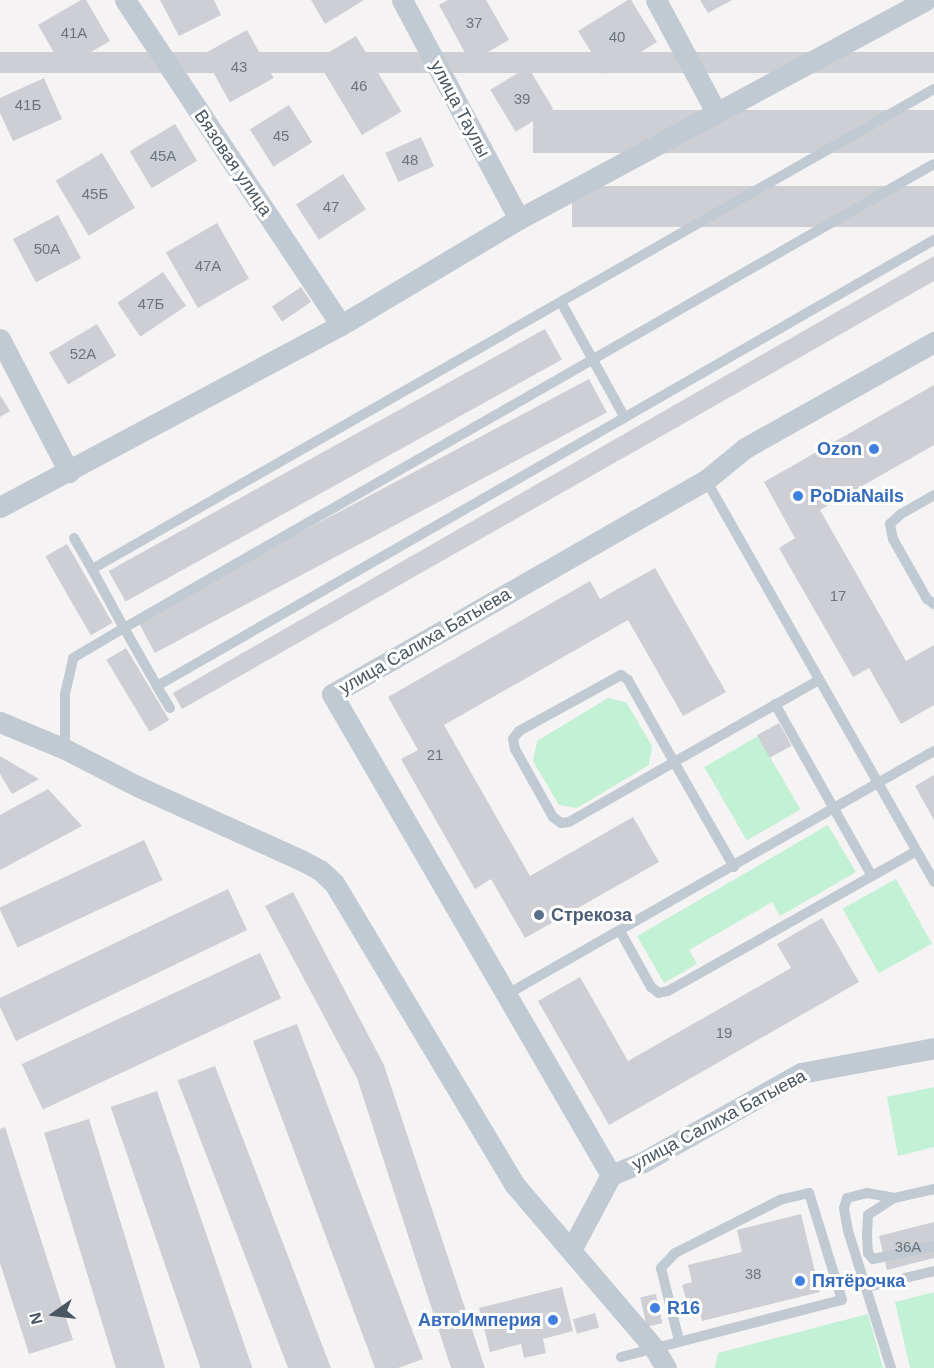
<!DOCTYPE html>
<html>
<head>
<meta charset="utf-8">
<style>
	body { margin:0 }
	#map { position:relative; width:934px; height:1368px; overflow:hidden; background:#f5f3f3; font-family:Helvetica,sans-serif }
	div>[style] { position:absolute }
	.green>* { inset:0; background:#c3f1d5; transform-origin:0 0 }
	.building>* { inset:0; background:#cdcfd5; transform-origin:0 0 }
	.service>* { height:10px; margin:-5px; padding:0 5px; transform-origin:5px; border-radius:5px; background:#c1cad2 }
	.minor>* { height:21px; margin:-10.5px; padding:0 10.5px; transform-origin:10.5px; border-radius:10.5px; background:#c1cad2 }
	.dots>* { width:16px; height:16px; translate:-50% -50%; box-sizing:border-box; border:3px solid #fff; border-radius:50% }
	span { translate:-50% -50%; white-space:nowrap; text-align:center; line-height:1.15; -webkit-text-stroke:6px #fff; paint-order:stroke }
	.number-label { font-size:15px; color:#6b747e }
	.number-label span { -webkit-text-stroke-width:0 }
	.street-label { font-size:18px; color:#4a5661 }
	.shop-label { font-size:18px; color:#366cbe; font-weight:700 }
	.right { translate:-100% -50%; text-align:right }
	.left { translate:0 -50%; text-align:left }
	.service-label { font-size:18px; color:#4e5e75; font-weight:700 }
	.north { position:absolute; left:24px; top:1284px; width:60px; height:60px; -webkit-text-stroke:4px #fff; paint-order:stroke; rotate:256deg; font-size:16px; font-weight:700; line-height:24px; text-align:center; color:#4a5661 }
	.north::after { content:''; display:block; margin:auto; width:21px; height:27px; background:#4a5661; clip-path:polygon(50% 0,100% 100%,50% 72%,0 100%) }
</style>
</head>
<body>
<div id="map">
	<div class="green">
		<div style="clip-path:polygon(608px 698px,626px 702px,652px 746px,649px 765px,577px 808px,559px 805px,533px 761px,537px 741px)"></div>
		<div style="left:758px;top:736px;width:85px;height:62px;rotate:60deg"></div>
		<div style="clip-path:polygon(828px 825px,856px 872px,780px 916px,772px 902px,689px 950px,697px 964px,664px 983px,637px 936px)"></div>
		<div style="left:896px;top:879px;width:74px;height:61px;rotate:61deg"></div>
		<div style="clip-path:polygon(934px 1087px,934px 1147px,898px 1156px,887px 1097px)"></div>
		<div style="clip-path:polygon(934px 1292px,934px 1368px,910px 1368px,895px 1302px)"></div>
		<div style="clip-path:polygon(868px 1314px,883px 1368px,715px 1368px,718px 1353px)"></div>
	</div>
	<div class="building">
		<div style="clip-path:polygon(81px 0,86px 0,110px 41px,63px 68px,38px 25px)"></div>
		<div style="clip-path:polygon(160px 0,214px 0,221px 15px,179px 36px)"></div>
		<div style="clip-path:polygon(311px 0,364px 0,325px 24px)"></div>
		<div style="clip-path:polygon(448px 0,486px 0,509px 40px,470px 62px,439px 5px)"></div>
		<div style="clip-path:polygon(628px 0,631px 0,657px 42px,605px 74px,578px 31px)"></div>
		<div style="clip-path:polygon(700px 0,732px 0,708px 13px)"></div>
		<div style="left:247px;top:30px;width:55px;height:50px;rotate:61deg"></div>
		<div style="left:356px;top:36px;width:88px;height:46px;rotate:59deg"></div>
		<div style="left:934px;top:52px;width:21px;height:972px;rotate:90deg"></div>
		<div style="left:528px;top:67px;width:49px;height:44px;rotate:59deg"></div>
		<div style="clip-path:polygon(44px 78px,62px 119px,13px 141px,0 113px,0 98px)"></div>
		<div style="left:289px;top:105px;width:44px;height:46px;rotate:58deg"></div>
		<div style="left:934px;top:110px;width:43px;height:401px;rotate:90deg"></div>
		<div style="left:175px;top:124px;width:43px;height:53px;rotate:59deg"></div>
		<div style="left:421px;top:137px;width:32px;height:39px;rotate:66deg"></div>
		<div style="left:102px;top:153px;width:64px;height:54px;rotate:59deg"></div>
		<div style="left:343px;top:174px;width:42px;height:56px;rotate:57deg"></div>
		<div style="left:934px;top:186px;width:41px;height:362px;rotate:90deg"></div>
		<div style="left:58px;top:215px;width:49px;height:51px;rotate:62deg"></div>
		<div style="left:217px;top:223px;width:64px;height:59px;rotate:60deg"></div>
		<div style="clip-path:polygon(934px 256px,934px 281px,182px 709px,173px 693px)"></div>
		<div style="left:163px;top:272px;width:41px;height:55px;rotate:56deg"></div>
		<div style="left:301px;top:287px;width:18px;height:35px;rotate:56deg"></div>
		<div style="left:97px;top:324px;width:37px;height:56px;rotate:59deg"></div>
		<div style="left:545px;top:329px;width:35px;height:499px;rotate:61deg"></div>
		<div style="left:589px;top:379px;width:38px;height:512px;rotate:62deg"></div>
		<div style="clip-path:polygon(934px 385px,934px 445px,820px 510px,906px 661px,934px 645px,934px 705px,901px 724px,869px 668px,853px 677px,779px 548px,795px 538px,764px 482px)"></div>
		<div style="clip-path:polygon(0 395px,10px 411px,0 417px)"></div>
		<div style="left:67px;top:544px;width:91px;height:25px;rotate:60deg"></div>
		<div style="clip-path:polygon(655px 568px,726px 692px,683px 716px,628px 620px,444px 725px,530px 876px,633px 817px,659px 862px,525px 938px,491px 879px,475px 889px,401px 759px,418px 750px,388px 697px,590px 581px,600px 599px)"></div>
		<div style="left:126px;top:648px;width:84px;height:23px;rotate:59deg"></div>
		<div style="left:779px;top:723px;width:26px;height:25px;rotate:61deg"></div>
		<div style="clip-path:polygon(0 756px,39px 779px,12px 794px,0 774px)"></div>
		<div style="clip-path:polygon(934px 775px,934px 820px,915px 786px)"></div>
		<div style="clip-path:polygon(48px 789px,82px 826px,0 870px,0 815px)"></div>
		<div style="left:144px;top:840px;width:44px;height:160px;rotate:65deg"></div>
		<div style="clip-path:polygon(228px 889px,247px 930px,16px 1041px,0 1007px,0 998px)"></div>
		<div style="clip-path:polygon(293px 892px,384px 1065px,485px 1368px,451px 1368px,357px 1078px,265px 906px)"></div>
		<div style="clip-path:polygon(822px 918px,859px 982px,609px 1125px,538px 1001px,580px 977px,628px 1061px,791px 968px,777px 944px)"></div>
		<div style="left:260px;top:953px;width:50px;height:263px;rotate:65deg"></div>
		<div style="clip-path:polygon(297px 1024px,423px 1359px,398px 1368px,375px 1368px,253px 1041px)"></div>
		<div style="left:215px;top:1066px;width:323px;height:40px;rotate:69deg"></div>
		<div style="left:157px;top:1091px;width:294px;height:49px;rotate:71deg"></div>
		<div style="left:89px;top:1119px;width:260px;height:47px;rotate:73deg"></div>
		<div style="clip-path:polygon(5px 1127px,73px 1340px,29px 1354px,0 1263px,0 1129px)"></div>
		<div style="clip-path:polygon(801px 1214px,820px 1292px,702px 1321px,700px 1312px,690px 1314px,682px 1285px,692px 1282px,688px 1265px,742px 1252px,737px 1230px)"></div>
		<div style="clip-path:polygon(934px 1222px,934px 1258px,887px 1270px,879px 1236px)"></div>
		<div style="clip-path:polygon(562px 1287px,573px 1331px,543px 1339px,546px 1353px,524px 1358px,521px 1344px,490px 1352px,479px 1308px)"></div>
		<div style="left:656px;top:1294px;width:30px;height:16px;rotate:78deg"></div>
		<div style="left:595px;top:1313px;width:15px;height:23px;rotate:74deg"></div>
	</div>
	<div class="service">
		<div style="left:561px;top:302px;width:132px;rotate:61.1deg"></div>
		<div style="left:706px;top:480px;width:462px;rotate:60.4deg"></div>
		<div style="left:934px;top:495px;width:38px;rotate:150deg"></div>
		<div style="left:901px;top:514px;width:15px;rotate:138deg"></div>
		<div style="left:890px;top:524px;width:15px;rotate:79deg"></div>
		<div style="left:893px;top:539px;width:69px;rotate:60.5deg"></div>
		<div style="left:927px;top:599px;width:9px;rotate:36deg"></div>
		<div style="left:74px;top:538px;width:36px;rotate:60deg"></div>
		<div style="left:157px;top:686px;width:67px;rotate:-119.6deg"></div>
		<div style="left:124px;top:628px;width:933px;rotate:-29.81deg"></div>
		<div style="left:775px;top:704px;width:197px;rotate:60.6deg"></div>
		<div style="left:170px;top:708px;width:26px;rotate:-121deg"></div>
		<div style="left:157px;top:686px;width:896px;rotate:-29.86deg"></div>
		<div style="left:65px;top:749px;width:55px;rotate:-90deg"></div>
		<div style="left:65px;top:694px;width:37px;rotate:-77deg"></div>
		<div style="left:73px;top:658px;width:59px;rotate:-30.5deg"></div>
		<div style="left:124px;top:628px;width:67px;rotate:-118.5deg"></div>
		<div style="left:92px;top:569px;width:969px;rotate:-29.69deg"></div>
		<div style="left:734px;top:867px;width:121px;rotate:-119.7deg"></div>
		<div style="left:674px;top:762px;width:94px;rotate:-119.3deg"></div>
		<div style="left:628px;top:680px;width:9px;rotate:-144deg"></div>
		<div style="left:621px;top:675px;width:116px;rotate:151.2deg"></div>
		<div style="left:519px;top:731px;width:10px;rotate:127deg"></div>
		<div style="left:513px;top:739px;width:10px;rotate:79deg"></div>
		<div style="left:515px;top:749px;width:78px;rotate:60.8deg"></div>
		<div style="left:553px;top:817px;width:10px;rotate:37deg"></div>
		<div style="left:561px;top:823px;width:8px;rotate:-7deg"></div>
		<div style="left:569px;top:822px;width:121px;rotate:-29.7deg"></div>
		<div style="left:674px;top:762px;width:167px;rotate:-29.5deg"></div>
		<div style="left:620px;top:931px;width:64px;rotate:61deg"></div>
		<div style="left:651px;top:987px;width:10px;rotate:37deg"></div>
		<div style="left:659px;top:993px;width:9px;rotate:-13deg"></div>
		<div style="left:668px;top:991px;width:285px;rotate:-29.4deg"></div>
		<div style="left:506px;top:995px;width:493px;rotate:-29.7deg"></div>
		<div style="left:934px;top:1189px;width:41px;rotate:167.3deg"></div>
		<div style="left:894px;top:1198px;width:31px;rotate:147deg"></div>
		<div style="left:868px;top:1215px;width:20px;rotate:93deg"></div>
		<div style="left:867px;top:1235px;width:18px;rotate:87deg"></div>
		<div style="left:868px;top:1253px;width:8px;rotate:50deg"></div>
		<div style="left:873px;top:1259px;width:62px;rotate:-12deg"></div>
		<div style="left:867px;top:1287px;width:69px;rotate:-13.4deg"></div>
		<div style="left:621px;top:1357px;width:228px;rotate:-14.5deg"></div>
		<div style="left:842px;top:1300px;width:112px;rotate:-107.1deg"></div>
		<div style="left:809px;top:1193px;width:28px;rotate:167deg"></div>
		<div style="left:782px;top:1199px;width:120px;rotate:153.2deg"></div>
		<div style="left:675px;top:1253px;width:21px;rotate:133deg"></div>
		<div style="left:661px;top:1268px;width:75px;rotate:76.1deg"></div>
		<div style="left:891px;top:1368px;width:144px;rotate:-107.4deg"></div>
		<div style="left:848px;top:1231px;width:23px;rotate:-100deg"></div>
		<div style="left:844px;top:1208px;width:10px;rotate:-73deg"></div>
		<div style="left:847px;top:1198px;width:21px;rotate:-14deg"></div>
		<div style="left:867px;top:1193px;width:27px;rotate:10deg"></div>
	</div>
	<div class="minor">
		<div style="left:125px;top:0;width:390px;rotate:56.4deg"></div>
		<div style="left:402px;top:0;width:248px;rotate:61.9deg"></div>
		<div style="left:656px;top:0;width:127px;rotate:61.8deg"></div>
		<div style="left:0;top:339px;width:150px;rotate:62.6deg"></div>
		<div style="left:0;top:507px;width:387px;rotate:-28.1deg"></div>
		<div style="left:341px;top:325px;width:207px;rotate:-30.8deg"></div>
		<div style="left:519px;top:219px;width:461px;rotate:-28.3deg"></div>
		<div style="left:0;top:722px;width:70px;rotate:22.6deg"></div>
		<div style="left:65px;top:749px;width:81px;rotate:27.2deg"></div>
		<div style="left:137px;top:786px;width:182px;rotate:24.3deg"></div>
		<div style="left:303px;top:861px;width:19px;rotate:28deg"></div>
		<div style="left:320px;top:870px;width:19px;rotate:43deg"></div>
		<div style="left:334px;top:883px;width:351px;rotate:59.1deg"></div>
		<div style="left:514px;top:1184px;width:216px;rotate:49.5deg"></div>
		<div style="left:654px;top:1348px;width:23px;rotate:59deg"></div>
		<div style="left:611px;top:1175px;width:556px;rotate:-120.12deg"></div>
		<div style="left:332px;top:694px;width:431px;rotate:-29.8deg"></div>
		<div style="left:706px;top:480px;width:50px;rotate:-39.4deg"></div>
		<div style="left:745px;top:448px;width:217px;rotate:-29.3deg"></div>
		<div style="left:571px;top:1250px;width:85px;rotate:-61.9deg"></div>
		<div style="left:611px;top:1175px;width:35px;rotate:-22deg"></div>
		<div style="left:643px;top:1162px;width:181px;rotate:-29.4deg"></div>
		<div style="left:801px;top:1073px;width:135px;rotate:-10.6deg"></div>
	</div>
	<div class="dots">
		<div style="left:874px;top:449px;background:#3f7fe0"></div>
		<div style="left:798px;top:496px;background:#3f7fe0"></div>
		<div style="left:539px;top:915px;background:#5c6f8a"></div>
		<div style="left:800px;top:1281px;background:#3f7fe0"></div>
		<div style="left:655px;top:1308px;background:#3f7fe0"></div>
		<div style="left:553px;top:1320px;background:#3f7fe0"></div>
	</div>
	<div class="number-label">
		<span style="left:474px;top:23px">37</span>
		<span style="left:74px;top:33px">41А</span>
		<span style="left:617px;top:37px">40</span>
		<span style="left:239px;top:67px">43</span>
		<span style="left:359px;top:86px">46</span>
		<span style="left:522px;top:99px">39</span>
		<span style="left:28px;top:105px">41Б</span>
		<span style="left:281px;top:136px">45</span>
		<span style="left:163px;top:156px">45А</span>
		<span style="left:410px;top:160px">48</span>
		<span style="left:95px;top:194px">45Б</span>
		<span style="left:331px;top:207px">47</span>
		<span style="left:47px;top:249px">50А</span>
		<span style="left:208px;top:266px">47А</span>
		<span style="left:151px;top:304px">47Б</span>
		<span style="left:83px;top:354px">52А</span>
		<span style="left:838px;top:596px">17</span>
		<span style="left:435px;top:755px">21</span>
		<span style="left:724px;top:1033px">19</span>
		<span style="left:908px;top:1247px">36А</span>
		<span style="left:753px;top:1274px">38</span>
	</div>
	<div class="street-label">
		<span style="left:460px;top:109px;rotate:62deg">улица Таулы</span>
		<span style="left:233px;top:163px;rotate:56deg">Вязовая улица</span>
		<span style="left:425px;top:641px;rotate:-30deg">улица Салиха Батыева</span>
		<span style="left:719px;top:1120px;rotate:-28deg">улица Салиха Батыева</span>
	</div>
	<div class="shop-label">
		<span class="right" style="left:862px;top:449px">Ozon</span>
		<span class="left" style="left:810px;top:496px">PoDiaNails</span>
		<span class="left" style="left:812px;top:1281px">Пятёрочка</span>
		<span class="left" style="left:667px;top:1308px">R16</span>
		<span class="right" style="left:541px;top:1320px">АвтоИмперия</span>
	</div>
	<div class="service-label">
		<span class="left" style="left:551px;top:915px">Стрекоза</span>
	</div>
	<div class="north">N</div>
</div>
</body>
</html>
